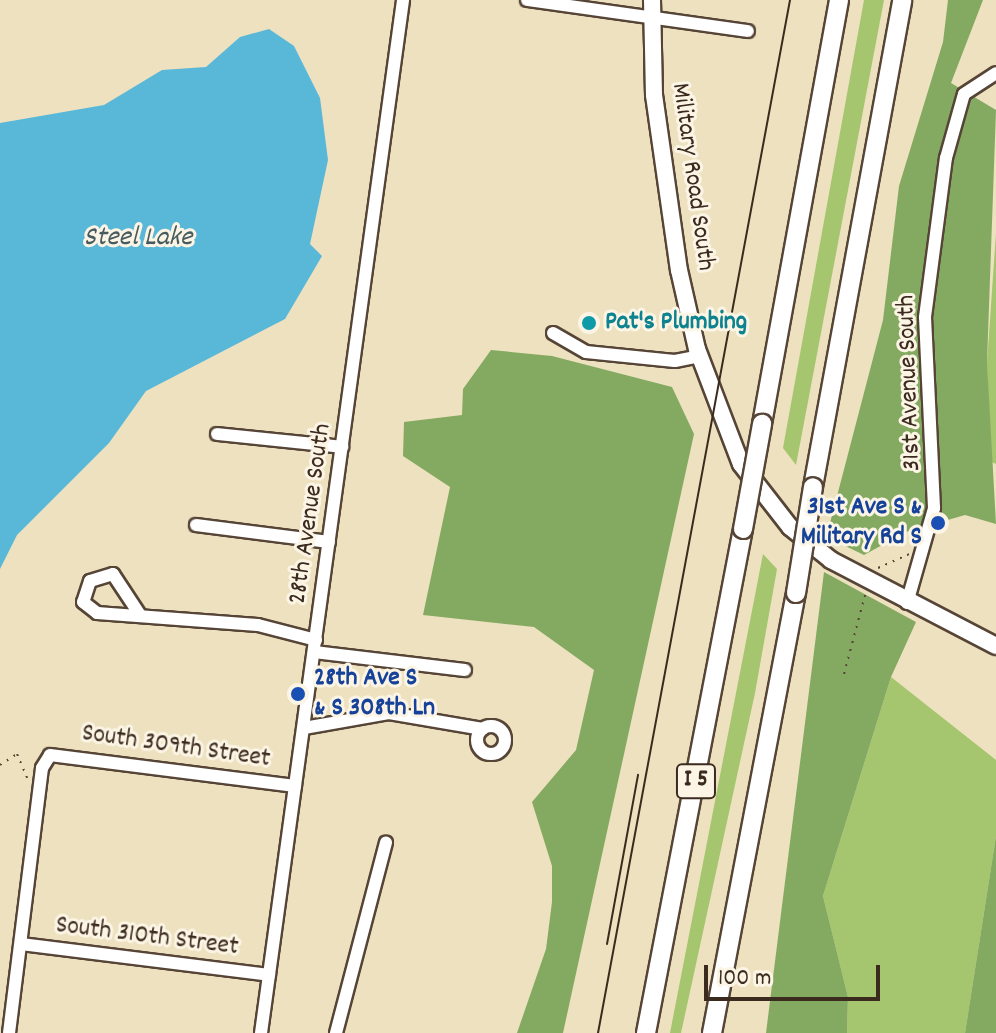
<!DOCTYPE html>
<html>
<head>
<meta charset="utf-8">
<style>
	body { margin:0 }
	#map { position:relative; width:996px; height:1033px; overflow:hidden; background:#ede1bf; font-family:Dekko,sans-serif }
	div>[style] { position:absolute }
	.green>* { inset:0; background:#a5c56e }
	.forest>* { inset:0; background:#84aa61 }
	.water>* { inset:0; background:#59b7d8 }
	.path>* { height:2px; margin-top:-1px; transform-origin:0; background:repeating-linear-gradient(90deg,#564536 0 2px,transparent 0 8px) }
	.roads { filter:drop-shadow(2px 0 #564536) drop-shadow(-2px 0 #564536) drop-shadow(0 2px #564536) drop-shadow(0 -2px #564536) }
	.minor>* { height:12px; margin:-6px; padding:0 6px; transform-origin:6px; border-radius:6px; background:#fff }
	.minor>.ring { margin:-6px; padding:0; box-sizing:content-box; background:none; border:12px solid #fff; border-radius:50% }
	.major>* { height:16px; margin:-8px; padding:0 8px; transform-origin:8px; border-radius:8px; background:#fff }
	.highway>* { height:18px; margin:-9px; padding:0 9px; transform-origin:9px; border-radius:9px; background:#fff }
	.tram>* { height:2px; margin:-1px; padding:0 1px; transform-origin:1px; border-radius:1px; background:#3b2a1e }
	.bridges { filter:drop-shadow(2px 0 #564536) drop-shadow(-2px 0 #564536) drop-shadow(0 2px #564536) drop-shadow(0 -2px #564536) }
	.highway-bridge>* { height:18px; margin:-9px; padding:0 9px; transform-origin:9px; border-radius:9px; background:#fff }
	.dots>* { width:22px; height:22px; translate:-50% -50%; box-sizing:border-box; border:4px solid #fcf5e5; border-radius:50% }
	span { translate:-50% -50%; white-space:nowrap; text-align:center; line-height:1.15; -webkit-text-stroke:6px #fcf5e5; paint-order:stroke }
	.shield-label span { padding:2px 6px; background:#fcf5e5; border:2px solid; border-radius:6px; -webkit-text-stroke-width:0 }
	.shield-label { font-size:24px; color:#3b2a1e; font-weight:700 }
	.street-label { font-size:26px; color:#3b2a1e }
	.culture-label { font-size:26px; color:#0d838f; font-weight:700 }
	.left { translate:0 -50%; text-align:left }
	.transit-label { font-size:26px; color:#164399; font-weight:700 }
	.right { translate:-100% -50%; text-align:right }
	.water-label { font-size:28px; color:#465b5f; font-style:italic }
	.scale { position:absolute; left:704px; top:965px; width:176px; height:36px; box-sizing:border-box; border:4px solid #3b2a1e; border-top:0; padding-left:10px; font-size:24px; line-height:28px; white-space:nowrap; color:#3b2a1e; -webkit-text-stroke:6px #fcf5e5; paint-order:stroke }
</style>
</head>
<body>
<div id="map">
	<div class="green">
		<div style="clip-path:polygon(864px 0,884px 0,796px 465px,783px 448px)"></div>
		<div style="clip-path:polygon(996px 233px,996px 464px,989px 461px,987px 363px)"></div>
		<div style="clip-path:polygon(763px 554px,777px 569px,755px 693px,681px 1033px,670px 1033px)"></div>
		<div style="clip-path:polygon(891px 677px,996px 760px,996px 836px,965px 1033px,847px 1033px,848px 997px,823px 896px)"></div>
	</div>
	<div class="forest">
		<div style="clip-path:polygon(948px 0,983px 0,951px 83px,996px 110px,987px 363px,996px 524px,965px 515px,906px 532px,864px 555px,837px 542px,830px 523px,883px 320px,899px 186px,943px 42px)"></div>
		<div style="clip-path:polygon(491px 350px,552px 356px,672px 387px,694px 434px,563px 1033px,517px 1033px,546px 949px,552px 902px,552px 866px,532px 802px,576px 750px,594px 670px,534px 627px,423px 615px,450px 487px,403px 456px,404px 422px,462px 415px,463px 389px)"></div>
		<div style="clip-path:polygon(824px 572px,916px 622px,891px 677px,823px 896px,848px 997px,847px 1033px,766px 1033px)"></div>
		<div style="clip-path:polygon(996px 836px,996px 1033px,965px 1033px)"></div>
	</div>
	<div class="water">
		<div style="clip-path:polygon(269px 29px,294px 46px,320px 98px,328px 160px,310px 244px,322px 256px,285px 319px,146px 391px,109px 443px,17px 535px,0 569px,0 123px,104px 105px,162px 70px,206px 67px,240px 37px)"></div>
	</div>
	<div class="path">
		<div style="left:878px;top:568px;width:34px;rotate:-24deg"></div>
		<div style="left:844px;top:674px;width:82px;rotate:-75.1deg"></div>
		<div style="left:0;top:765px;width:20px;rotate:-33deg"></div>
		<div style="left:17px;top:754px;width:26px;rotate:67deg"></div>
	</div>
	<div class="roads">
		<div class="minor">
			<div style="left:527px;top:0;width:223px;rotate:8deg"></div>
			<div style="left:553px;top:333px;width:38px;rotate:30deg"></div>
			<div style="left:586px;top:352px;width:89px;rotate:5.8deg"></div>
			<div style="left:675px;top:361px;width:25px;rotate:-11deg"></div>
			<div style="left:217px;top:434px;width:126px;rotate:5.9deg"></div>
			<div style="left:196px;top:525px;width:134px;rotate:7.3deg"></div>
			<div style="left:907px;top:603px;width:99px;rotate:-74.1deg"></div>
			<div style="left:934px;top:508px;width:191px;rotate:-92.7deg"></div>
			<div style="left:925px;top:317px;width:160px;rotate:-82.5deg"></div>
			<div style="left:946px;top:158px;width:66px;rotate:-74.3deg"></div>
			<div style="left:964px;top:94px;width:38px;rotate:-33deg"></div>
			<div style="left:140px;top:615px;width:49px;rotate:-123.4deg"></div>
			<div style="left:113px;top:574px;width:24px;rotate:163deg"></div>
			<div style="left:90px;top:581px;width:22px;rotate:108deg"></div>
			<div style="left:83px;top:602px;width:18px;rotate:38deg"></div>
			<div style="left:97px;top:613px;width:161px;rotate:4.3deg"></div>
			<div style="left:258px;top:625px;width:60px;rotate:14.5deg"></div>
			<div style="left:314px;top:652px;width:152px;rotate:6.8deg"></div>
			<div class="ring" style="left:477px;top:726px;width:16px;height:16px"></div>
			<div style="left:304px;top:728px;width:86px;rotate:-10deg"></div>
			<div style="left:389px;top:713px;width:95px;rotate:9.7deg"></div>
			<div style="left:21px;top:944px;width:250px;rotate:7.1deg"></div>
			<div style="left:9px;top:1033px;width:267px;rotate:-82.9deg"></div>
			<div style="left:42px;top:768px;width:15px;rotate:-58deg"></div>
			<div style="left:50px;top:755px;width:247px;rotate:7.2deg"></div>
			<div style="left:261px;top:1033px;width:1043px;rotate:-82.17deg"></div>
			<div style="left:336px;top:1033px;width:197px;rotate:-75.3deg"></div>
		</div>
		<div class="major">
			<div style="left:652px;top:0;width:95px;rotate:88.8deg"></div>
			<div style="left:654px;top:95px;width:177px;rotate:81.9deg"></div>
			<div style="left:679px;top:270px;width:81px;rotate:77.2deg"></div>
			<div style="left:697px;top:349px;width:123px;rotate:69.1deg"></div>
			<div style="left:741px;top:464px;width:80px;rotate:52.1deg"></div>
			<div style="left:790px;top:527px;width:53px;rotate:38.8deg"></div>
			<div style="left:831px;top:560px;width:186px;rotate:27.5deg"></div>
		</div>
		<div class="highway">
			<div style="left:762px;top:424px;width:431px;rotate:-79.7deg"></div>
			<div style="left:813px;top:487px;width:495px;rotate:-79.6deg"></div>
			<div style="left:646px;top:1033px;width:513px;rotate:-79.11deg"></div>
			<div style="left:712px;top:1033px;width:448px;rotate:-79.2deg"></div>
		</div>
	</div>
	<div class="tram">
		<div style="left:607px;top:944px;width:172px;rotate:-79.6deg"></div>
		<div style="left:598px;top:1033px;width:1051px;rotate:-79.47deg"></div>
	</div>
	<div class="bridges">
		<div class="highway-bridge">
			<div style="left:743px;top:529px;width:107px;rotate:-79.7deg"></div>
			<div style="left:796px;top:593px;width:107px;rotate:-80.9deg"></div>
		</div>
	</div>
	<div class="dots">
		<div style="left:589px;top:323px;background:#0f9aa8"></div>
		<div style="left:938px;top:523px;background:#1a4fb4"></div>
		<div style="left:298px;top:694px;background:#1a4fb4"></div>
	</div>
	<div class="shield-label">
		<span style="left:696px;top:781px">I 5</span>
	</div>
	<div class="street-label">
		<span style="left:692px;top:177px;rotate:82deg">Military Road South</span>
		<span style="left:910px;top:383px;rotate:-92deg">31st Avenue South</span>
		<span style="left:311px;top:514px;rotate:-82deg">28th Avenue South</span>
		<span style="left:176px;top:747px;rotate:8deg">South 309th Street</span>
		<span style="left:147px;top:937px;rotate:7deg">South 310th Street</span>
	</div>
	<div class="culture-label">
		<span class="left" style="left:605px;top:323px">Pat's Plumbing</span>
	</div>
	<div class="transit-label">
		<span class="right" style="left:922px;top:523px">31st Ave S &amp;<br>Military Rd S</span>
		<span class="left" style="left:314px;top:694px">28th Ave S<br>&amp; S 308th Ln</span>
	</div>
	<div class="water-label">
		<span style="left:138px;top:239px">Steel Lake</span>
	</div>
	<div class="scale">100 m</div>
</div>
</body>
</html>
